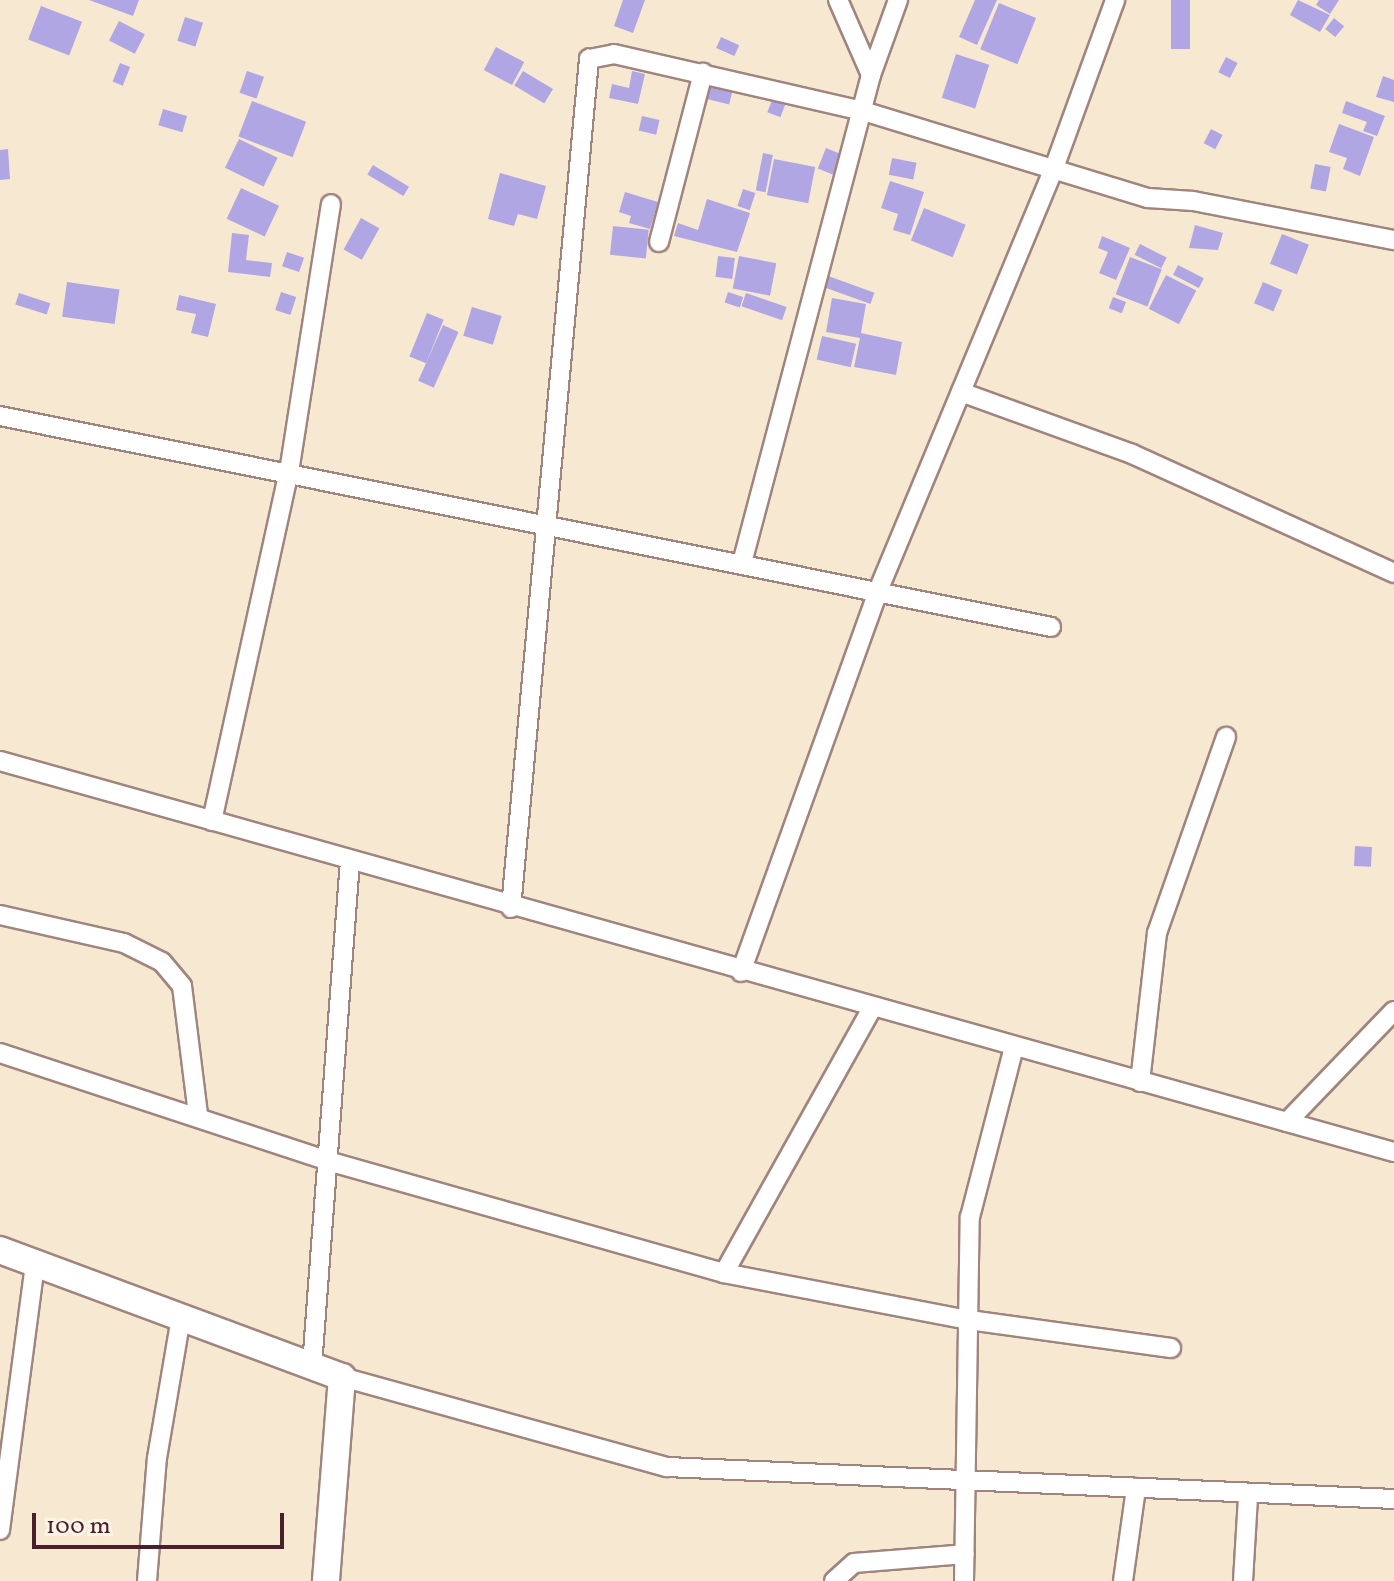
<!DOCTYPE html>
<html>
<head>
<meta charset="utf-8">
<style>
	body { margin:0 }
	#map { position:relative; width:1394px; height:1581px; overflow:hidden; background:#f7e9d1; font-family:Vollkorn,serif }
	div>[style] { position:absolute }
	.building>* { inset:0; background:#b1a6e4; transform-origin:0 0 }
	.roads { filter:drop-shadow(2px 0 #a0847e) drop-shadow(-2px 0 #a0847e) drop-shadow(0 2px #a0847e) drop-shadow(0 -2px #a0847e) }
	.street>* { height:18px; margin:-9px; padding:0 9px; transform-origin:9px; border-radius:9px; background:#fff }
	.secondary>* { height:26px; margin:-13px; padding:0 13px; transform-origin:13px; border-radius:13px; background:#fff }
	span { translate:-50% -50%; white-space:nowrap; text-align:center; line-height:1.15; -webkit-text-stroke:6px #fcf5e5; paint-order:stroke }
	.scale { position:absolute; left:32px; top:1513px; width:252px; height:36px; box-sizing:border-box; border:4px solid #4a1f2b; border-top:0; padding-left:10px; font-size:24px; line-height:28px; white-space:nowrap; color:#4a1f2b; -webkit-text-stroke:6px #fcf5e5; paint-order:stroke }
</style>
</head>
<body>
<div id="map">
	<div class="building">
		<div style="clip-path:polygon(89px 0,139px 0,133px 16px)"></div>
		<div style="clip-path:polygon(623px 0,645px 0,633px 33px,614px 26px)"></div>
		<div style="clip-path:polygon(975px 0,997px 0,977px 45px,959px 37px)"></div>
		<div style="left:1171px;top:0;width:19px;height:49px"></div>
		<div style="clip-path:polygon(1298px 0,1330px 15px,1320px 32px,1290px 15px)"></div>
		<div style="clip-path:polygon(1319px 0,1339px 0,1330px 14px,1316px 5px)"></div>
		<div style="left:999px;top:3px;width:40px;height:50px;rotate:22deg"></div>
		<div style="left:41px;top:6px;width:44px;height:36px;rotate:21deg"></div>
		<div style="left:185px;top:17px;width:19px;height:25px;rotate:18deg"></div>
		<div style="left:1334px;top:18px;width:13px;height:14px;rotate:39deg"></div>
		<div style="left:119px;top:21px;width:29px;height:22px;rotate:27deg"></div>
		<div style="left:721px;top:37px;width:20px;height:12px;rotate:24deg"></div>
		<div style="left:496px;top:47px;width:32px;height:26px;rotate:28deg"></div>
		<div style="left:956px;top:54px;width:35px;height:46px;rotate:18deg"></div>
		<div style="left:1226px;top:57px;width:13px;height:17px;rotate:27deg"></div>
		<div style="left:120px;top:63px;width:11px;height:20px;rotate:22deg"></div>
		<div style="left:247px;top:71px;width:18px;height:23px;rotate:19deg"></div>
		<div style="left:523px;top:71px;width:35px;height:17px;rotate:31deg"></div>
		<div style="clip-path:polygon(632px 71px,645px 74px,638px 104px,609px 98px,612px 84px,629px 88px)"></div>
		<div style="clip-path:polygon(1383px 76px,1394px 80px,1394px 102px,1376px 97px)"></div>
		<div style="left:709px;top:82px;width:25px;height:17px;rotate:14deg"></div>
		<div style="left:772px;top:100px;width:14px;height:13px;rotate:21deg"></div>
		<div style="left:252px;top:101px;width:58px;height:38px;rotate:21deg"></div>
		<div style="clip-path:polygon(1346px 101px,1385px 116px,1377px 136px,1363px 131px,1367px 122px,1342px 113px)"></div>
		<div style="left:163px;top:109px;width:25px;height:17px;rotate:16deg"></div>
		<div style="left:642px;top:116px;width:18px;height:15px;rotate:13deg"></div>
		<div style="clip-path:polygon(1339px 124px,1374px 137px,1360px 176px,1343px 169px,1347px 158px,1329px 152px)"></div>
		<div style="left:1211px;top:129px;width:13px;height:16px;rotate:27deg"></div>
		<div style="left:239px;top:139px;width:43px;height:32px;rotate:26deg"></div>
		<div style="left:826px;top:148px;width:16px;height:22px;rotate:22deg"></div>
		<div style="clip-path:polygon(8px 149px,10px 179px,0 180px,0 150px)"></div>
		<div style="left:763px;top:153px;width:10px;height:38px;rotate:11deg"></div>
		<div style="left:892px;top:158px;width:25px;height:17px;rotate:11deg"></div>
		<div style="left:774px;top:159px;width:42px;height:37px;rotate:11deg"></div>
		<div style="left:1315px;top:164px;width:16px;height:25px;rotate:11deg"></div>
		<div style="left:373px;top:165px;width:42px;height:11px;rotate:31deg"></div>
		<div style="clip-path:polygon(500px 173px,546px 186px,537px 219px,518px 214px,514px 226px,488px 219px)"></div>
		<div style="clip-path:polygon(890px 181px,924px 192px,910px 235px,893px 230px,898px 214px,881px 208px)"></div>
		<div style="left:241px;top:188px;width:42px;height:34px;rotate:25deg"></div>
		<div style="left:743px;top:189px;width:13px;height:18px;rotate:18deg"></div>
		<div style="clip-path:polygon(625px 192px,658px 202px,650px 229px,629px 223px,631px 216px,619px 212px)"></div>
		<div style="clip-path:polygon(707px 199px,750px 213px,737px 252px,674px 236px,678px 223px,698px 230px)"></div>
		<div style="left:924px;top:208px;width:45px;height:35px;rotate:22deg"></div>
		<div style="left:361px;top:218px;width:21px;height:36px;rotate:29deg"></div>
		<div style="clip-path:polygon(1195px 225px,1223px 233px,1218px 250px,1189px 248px)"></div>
		<div style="left:613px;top:226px;width:36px;height:29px;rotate:6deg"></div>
		<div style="clip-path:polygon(232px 233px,249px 235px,246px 260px,272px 263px,270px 277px,228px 272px)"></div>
		<div style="left:1282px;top:234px;width:29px;height:32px;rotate:22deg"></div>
		<div style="clip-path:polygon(1102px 236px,1130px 248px,1116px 280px,1099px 273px,1108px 252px,1098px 248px)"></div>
		<div style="left:1140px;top:244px;width:30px;height:12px;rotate:27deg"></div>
		<div style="left:287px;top:252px;width:18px;height:15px;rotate:19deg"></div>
		<div style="left:718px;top:256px;width:17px;height:21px;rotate:7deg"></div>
		<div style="left:739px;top:256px;width:38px;height:33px;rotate:11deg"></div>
		<div style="left:1130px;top:257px;width:34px;height:40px;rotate:21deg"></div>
		<div style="left:1178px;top:265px;width:29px;height:11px;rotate:27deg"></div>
		<div style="left:820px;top:273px;width:58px;height:12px;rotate:20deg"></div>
		<div style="left:1166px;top:275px;width:34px;height:38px;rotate:27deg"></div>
		<div style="left:67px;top:282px;width:53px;height:35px;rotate:8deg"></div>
		<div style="left:1263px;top:282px;width:21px;height:23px;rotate:23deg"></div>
		<div style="left:281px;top:292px;width:16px;height:19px;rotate:18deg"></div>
		<div style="left:728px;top:292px;width:16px;height:11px;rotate:18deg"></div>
		<div style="left:19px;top:293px;width:33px;height:12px;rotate:18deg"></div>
		<div style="left:746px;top:293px;width:43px;height:14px;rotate:19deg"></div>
		<div style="clip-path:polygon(179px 295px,216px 304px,208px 337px,191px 333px,196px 314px,176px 310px)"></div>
		<div style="left:1113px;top:297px;width:14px;height:12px;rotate:21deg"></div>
		<div style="clip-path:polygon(832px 298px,866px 304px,861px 333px,902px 342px,896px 375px,854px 367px,860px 338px,826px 332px)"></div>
		<div style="left:472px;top:307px;width:31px;height:30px;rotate:17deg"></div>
		<div style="left:427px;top:313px;width:18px;height:47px;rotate:22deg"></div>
		<div style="left:443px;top:325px;width:17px;height:61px;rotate:24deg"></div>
		<div style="left:822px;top:336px;width:35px;height:24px;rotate:13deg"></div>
		<div style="left:1355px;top:846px;width:17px;height:20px;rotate:3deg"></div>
	</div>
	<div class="roads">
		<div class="street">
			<div style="left:871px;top:75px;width:80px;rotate:-70.2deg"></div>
			<div style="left:659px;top:242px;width:175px;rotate:-75.4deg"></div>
			<div style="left:961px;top:392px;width:182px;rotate:19.9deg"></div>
			<div style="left:1132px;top:454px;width:288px;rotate:24.4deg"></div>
			<div style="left:0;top:416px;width:1072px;rotate:11.35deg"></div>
			<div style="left:742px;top:563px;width:505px;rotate:-75.19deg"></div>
			<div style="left:871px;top:75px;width:82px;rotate:-113.7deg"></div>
			<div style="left:0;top:761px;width:1448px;rotate:15.67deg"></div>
			<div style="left:212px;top:821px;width:357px;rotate:-77.6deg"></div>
			<div style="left:289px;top:472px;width:271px;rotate:-81.1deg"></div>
			<div style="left:511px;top:908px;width:853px;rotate:-84.75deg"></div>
			<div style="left:589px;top:59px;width:25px;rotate:-11deg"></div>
			<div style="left:614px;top:54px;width:255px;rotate:12.9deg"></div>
			<div style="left:863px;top:111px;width:298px;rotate:17deg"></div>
			<div style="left:1148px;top:198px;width:45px;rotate:3.8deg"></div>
			<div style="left:1193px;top:201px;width:205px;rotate:11deg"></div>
			<div style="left:0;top:915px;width:127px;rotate:12.7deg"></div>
			<div style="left:124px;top:943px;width:42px;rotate:26.6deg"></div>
			<div style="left:162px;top:962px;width:31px;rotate:50deg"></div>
			<div style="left:182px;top:986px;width:130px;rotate:82.9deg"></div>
			<div style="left:741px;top:972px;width:405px;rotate:-70.2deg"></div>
			<div style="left:878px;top:591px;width:458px;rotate:-67.4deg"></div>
			<div style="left:1054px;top:168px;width:179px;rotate:-70deg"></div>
			<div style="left:0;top:1053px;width:345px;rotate:18.2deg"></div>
			<div style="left:328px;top:1161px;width:412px;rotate:15.8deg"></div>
			<div style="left:724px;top:1273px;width:249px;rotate:10.9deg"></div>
			<div style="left:969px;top:1320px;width:204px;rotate:7.9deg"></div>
			<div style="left:1140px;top:1082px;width:150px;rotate:-83.5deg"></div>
			<div style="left:1157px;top:933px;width:208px;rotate:-70.6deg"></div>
			<div style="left:1287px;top:1122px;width:154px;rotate:-46.1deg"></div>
			<div style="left:724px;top:1273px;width:304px;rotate:-60.8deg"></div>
			<div style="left:312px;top:1366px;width:506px;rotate:-85.7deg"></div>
			<div style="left:342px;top:1377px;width:337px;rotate:15.5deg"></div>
			<div style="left:667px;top:1467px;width:728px;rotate:2.52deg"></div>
			<div style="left:0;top:1530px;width:268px;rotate:-82.5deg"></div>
			<div style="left:147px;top:1581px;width:123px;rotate:-85.4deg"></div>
			<div style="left:157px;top:1458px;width:143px;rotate:-80.3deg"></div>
			<div style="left:834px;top:1581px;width:27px;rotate:-42deg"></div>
			<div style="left:854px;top:1563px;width:111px;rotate:-4.6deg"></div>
			<div style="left:964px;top:1581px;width:364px;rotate:-89.1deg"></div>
			<div style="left:970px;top:1217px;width:176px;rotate:-75.5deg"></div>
			<div style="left:1123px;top:1581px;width:94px;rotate:-82deg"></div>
			<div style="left:1243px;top:1581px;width:85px;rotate:-86.6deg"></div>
		</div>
		<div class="secondary">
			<div style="left:0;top:1250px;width:365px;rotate:20.4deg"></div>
			<div style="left:342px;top:1377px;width:205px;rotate:94.5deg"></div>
		</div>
	</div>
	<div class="scale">100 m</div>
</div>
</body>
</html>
